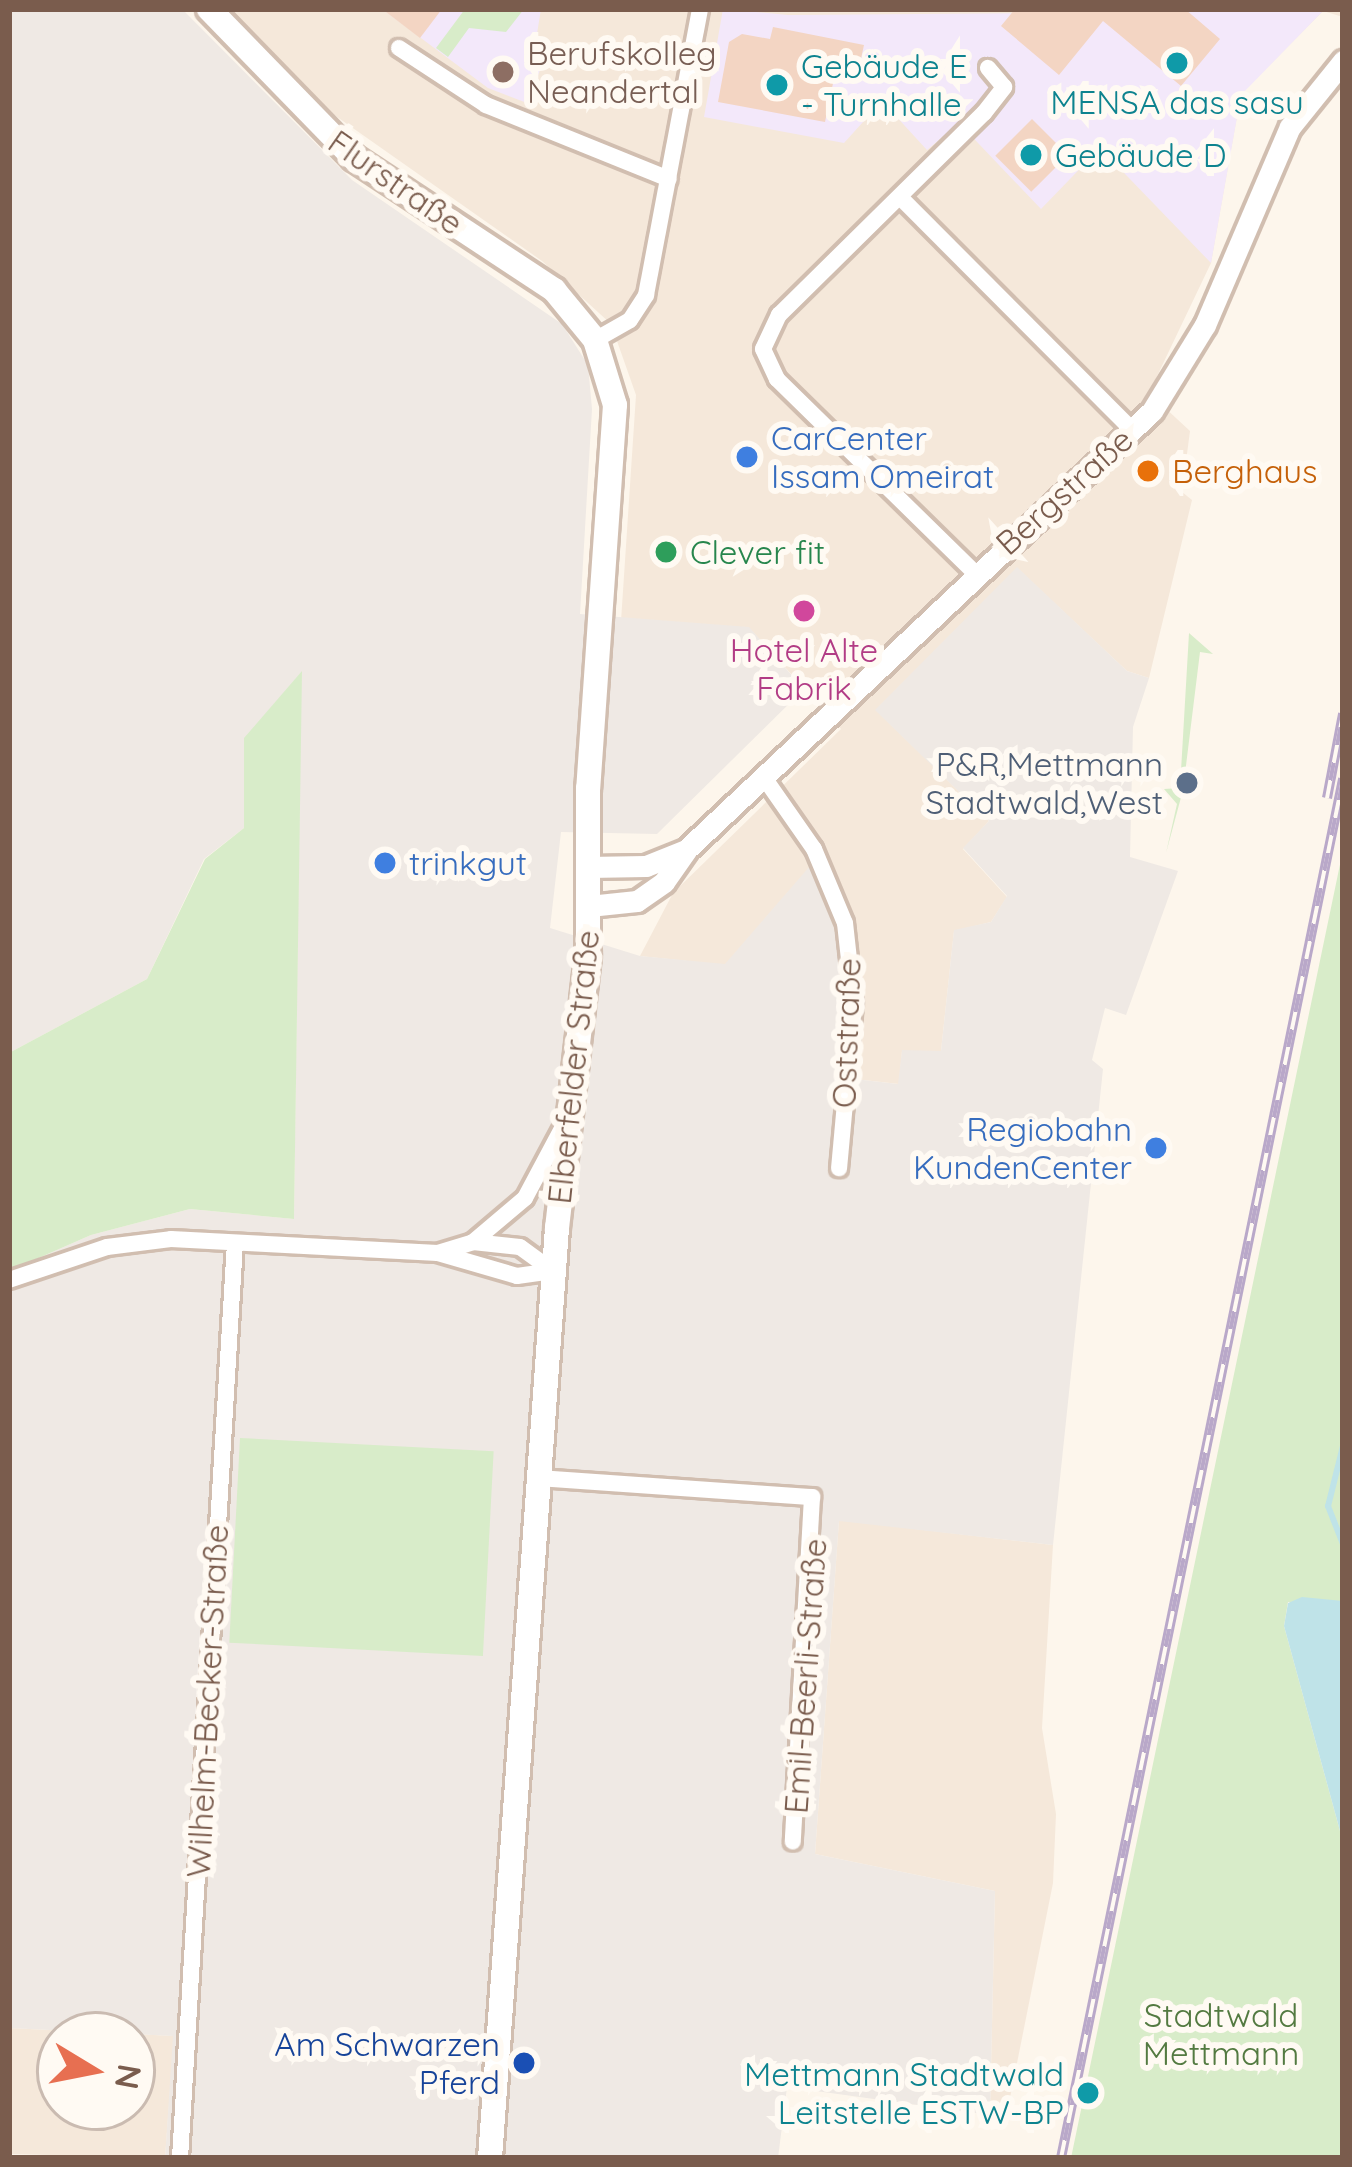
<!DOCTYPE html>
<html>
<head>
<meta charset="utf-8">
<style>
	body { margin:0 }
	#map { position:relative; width:1352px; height:2167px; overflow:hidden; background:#fdf6ec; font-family:Quicksand,sans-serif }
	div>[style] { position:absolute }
	.residential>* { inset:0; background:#f5e8da }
	.industrial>* { inset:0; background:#efe9e4 }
	.education>* { inset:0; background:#f3e8fa }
	.green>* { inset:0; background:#d8ecc9; transform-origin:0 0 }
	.water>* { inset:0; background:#bfe3e8 }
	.stream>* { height:6px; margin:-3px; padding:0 3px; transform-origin:3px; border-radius:3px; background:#bfe3e8 }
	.building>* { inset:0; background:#f3d5c3; transform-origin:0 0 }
	.roads { filter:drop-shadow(3px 0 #d1beb0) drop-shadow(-3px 0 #d1beb0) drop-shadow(0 3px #d1beb0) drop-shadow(0 -3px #d1beb0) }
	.minor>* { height:16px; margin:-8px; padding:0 8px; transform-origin:8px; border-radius:8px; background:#fff }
	.tertiary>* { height:21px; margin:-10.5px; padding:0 10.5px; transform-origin:10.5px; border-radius:10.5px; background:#fff }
	.secondary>* { height:24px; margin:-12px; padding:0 12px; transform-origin:12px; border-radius:12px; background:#fff }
	.rail>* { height:10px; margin-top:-5px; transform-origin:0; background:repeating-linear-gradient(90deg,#fffaf3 0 18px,#b9a8c9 0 36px); box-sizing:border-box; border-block:3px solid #b9a8c9 }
	.dots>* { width:33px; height:33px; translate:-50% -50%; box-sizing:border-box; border:6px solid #fffaf3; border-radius:50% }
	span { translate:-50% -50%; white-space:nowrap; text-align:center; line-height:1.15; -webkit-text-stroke:12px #fffaf3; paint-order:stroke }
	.education-label { font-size:33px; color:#785e54 }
	.left { translate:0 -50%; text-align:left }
	.culture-label { font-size:33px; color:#0d838f }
	.right { translate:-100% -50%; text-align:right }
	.street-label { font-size:33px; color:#7a5c4d }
	.shop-label { font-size:33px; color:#366cbe }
	.food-label { font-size:33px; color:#c56008 }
	.leisure-label { font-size:33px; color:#27864d }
	.hotel-label { font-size:33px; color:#b23c85 }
	.service-label { font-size:33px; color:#4e5e75 }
	.park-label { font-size:33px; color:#537a41 }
	.transit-label { font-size:33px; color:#164399 }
	.frame { position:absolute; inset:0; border:12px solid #7a5c4d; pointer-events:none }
	.north { position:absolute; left:36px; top:2011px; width:120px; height:120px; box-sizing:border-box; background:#fffaf3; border:3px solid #cabbb1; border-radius:50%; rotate:100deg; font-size:33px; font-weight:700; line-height:48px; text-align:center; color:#7a5c4d }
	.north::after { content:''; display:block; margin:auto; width:42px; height:54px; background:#e76f51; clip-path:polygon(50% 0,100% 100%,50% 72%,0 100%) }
</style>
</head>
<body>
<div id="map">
	<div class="residential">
		<div style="clip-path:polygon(227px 9px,1343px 9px,1343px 17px,1323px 11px,1241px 94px,1211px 263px,1149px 393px,1190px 431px,1182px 492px,1192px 500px,1149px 678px,1127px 671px,1017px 568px,876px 710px,989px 821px,963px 849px,1007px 897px,991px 922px,954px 931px,941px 1051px,902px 1051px,899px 1084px,837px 1077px,842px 947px,810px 867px,725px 965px,640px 956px,673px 893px,841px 729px,753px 632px,621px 621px,636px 395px,611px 324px,542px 261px,313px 100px)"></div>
		<div style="clip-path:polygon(839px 1520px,1053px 1545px,1042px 1728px,1056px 1814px,1053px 1883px,1006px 2118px,990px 2115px,995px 1891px,815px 1854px)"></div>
		<div style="clip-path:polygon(evenodd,9px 2028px,174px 2036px,165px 2158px,9px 2154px,9px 2028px,60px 2035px,132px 2035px,132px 2107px,60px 2107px,60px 2035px)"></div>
	</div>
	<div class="industrial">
		<div style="clip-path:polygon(9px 9px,182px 9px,352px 180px,562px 324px,588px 365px,592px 409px,580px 614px,749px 627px,804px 689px,657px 834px,561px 832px,550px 928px,640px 956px,725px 964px,810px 866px,842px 947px,837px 1077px,898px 1084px,902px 1050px,941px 1051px,954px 930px,991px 922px,1007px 896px,963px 848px,989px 821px,875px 710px,1017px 567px,1127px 671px,1149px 678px,1133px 727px,1130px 857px,1178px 871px,1126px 1015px,1105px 1008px,1092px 1060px,1103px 1069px,1053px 1545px,839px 1521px,815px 1854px,995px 1891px,990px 2115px,787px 2087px,778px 2158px,165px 2158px,173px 2036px,9px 2028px,9px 1271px,91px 1235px,190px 1209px,294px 1219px,301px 673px,245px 738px,244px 828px,204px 859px,147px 979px,9px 1053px)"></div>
	</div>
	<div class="education">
		<div style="clip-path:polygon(382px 9px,541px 9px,534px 52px,546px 55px,527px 103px,488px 88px)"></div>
		<div style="clip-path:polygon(723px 9px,788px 15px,1323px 11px,1241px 95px,1211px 263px,1100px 148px,1041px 209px,959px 123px,927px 150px,882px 101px,844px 143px,704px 117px)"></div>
	</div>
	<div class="green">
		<div style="clip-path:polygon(465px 9px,524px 9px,506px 32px,469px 28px,448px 57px,436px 48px)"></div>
		<div style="clip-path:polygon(1189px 633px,1213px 654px,1200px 652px,1183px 790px,1166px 853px,1177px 804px,1164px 789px,1180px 788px)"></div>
		<div style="clip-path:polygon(302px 671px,294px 1219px,190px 1209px,91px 1235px,9px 1271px,9px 1053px,147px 979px,205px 859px,244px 828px,244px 738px)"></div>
		<div style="clip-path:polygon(1343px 850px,1343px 1601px,1288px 1602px,1284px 1626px,1343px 1842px,1343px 2158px,1071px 2158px)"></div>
		<div style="left:240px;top:1438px;width:254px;height:205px;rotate:3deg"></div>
	</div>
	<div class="water">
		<div style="clip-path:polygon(1302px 1597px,1343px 1601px,1343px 1842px,1284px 1626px,1288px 1603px)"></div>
	</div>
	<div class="stream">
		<div style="left:1343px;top:1446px;width:62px;rotate:104deg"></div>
		<div style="left:1328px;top:1506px;width:41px;rotate:68.5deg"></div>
	</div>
	<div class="building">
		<div style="clip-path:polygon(382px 9px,442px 9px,420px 38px)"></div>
		<div style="clip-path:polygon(1015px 9px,1185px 9px,1220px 39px,1181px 86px,1103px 21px,1059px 75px,1001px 26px)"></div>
		<div style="clip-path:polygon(773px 27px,864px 45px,859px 68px,837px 64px,825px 122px,718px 102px,729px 42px,742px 34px,770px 39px)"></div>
		<div style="left:1032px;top:119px;width:51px;height:52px;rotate:45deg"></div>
	</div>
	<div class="roads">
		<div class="minor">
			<div style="left:399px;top:48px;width:104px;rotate:33.2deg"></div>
			<div style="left:486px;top:105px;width:197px;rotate:22deg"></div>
			<div style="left:900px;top:197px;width:330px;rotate:45.1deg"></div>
			<div style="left:595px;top:340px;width:40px;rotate:-29.7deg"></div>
			<div style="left:630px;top:320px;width:30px;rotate:-57deg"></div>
			<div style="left:646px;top:295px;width:291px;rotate:-79.3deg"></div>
			<div style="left:974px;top:572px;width:276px;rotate:-135.6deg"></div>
			<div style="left:777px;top:379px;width:33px;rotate:-115deg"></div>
			<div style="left:763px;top:349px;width:38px;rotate:-65deg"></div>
			<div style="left:779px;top:315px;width:288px;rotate:-44.6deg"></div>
			<div style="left:984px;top:113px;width:33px;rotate:-52deg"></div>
			<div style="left:1004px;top:87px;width:25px;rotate:-130deg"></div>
			<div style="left:763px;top:776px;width:89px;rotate:55.1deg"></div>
			<div style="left:814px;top:849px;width:80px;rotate:67.3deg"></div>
			<div style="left:845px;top:923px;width:81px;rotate:83.7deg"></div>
			<div style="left:854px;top:1004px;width:165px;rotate:95.2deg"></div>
			<div style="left:473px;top:1242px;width:68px;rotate:-40.2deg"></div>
			<div style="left:525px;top:1198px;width:89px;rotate:-62deg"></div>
			<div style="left:438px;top:1253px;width:37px;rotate:-17deg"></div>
			<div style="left:473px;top:1242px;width:47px;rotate:6.1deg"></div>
			<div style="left:520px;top:1247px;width:41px;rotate:36deg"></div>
			<div style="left:9px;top:1280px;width:103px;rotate:-18.6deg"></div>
			<div style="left:107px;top:1247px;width:64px;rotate:-7.1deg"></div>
			<div style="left:171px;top:1239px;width:267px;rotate:3deg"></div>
			<div style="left:438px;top:1253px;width:82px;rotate:16.2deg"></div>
			<div style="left:517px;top:1276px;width:36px;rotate:-8deg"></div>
			<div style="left:539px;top:1478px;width:274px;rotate:4deg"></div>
			<div style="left:812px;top:1497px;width:345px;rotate:93.2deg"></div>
			<div style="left:180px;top:2158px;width:916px;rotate:-86.56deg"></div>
		</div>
		<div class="tertiary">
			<div style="left:588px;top:867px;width:58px;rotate:-1deg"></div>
			<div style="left:646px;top:866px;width:43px;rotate:-21.8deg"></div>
			<div style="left:589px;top:906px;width:48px;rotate:-5.9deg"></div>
			<div style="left:637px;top:901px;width:33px;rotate:-35deg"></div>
			<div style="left:664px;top:882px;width:39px;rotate:-55deg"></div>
			<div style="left:686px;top:850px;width:640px;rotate:-43.29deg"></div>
			<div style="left:1152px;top:411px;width:101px;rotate:-58.4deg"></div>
			<div style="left:1205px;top:325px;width:215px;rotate:-66.8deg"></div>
			<div style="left:1290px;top:127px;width:85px;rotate:-51.2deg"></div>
		</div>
		<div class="secondary">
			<div style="left:209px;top:9px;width:208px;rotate:45.8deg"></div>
			<div style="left:354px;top:158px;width:240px;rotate:33.4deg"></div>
			<div style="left:554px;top:290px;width:65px;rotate:50.6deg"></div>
			<div style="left:595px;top:340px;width:68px;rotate:72.9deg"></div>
			<div style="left:615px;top:405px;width:384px;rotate:94deg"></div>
			<div style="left:588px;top:788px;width:168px;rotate:90deg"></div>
			<div style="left:588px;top:956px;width:274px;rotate:96.5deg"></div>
			<div style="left:557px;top:1228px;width:932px;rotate:94.12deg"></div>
		</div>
	</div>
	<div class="rail">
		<div style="left:1327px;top:798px;width:86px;rotate:-79.2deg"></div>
		<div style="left:1061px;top:2158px;width:1408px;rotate:-78.44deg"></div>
	</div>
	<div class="dots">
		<div style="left:1177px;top:63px;background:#0f9aa8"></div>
		<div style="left:503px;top:72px;background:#8d6e63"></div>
		<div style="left:777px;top:85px;background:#0f9aa8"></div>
		<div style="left:1031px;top:155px;background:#0f9aa8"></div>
		<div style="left:747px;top:457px;background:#3f7fe0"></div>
		<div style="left:1148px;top:471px;background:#e8710a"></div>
		<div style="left:666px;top:552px;background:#2e9e5b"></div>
		<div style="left:804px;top:611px;background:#d1479c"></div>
		<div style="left:1187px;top:783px;background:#5c6f8a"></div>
		<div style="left:385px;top:863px;background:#3f7fe0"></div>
		<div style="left:1156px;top:1148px;background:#3f7fe0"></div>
		<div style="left:524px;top:2063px;background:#1a4fb4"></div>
		<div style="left:1088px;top:2093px;background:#0f9aa8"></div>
	</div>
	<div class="education-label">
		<span class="left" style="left:527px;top:72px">Berufskolleg<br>Neandertal</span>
	</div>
	<div class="culture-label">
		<span class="left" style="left:801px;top:85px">Gebäude E<br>- Turnhalle</span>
		<span style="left:1177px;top:102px">MENSA das sasu</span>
		<span class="left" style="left:1055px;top:155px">Gebäude D</span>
		<span class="right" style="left:1064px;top:2093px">Mettmann Stadtwald<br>Leitstelle ESTW-BP</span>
	</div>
	<div class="street-label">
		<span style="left:396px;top:182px;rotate:35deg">Flurstraße</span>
		<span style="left:1064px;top:491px;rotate:-42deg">Bergstraße</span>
		<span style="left:846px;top:1033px;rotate:-88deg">Oststraße</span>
		<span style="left:573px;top:1067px;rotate:-84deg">Elberfelder Straße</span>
		<span style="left:805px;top:1676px;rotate:-86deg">Emil-Beerli-Straße</span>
		<span style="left:207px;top:1701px;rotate:-87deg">Wilhelm-Becker-Straße</span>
	</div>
	<div class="shop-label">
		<span class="left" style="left:771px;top:457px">CarCenter<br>Issam Omeirat</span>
		<span class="left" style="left:409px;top:863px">trinkgut</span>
		<span class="right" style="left:1132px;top:1148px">Regiobahn<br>KundenCenter</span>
	</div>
	<div class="food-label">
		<span class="left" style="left:1172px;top:471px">Berghaus</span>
	</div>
	<div class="leisure-label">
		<span class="left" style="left:690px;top:552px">Clever fit</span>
	</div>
	<div class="hotel-label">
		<span style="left:804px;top:669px">Hotel Alte<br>Fabrik</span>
	</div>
	<div class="service-label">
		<span class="right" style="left:1163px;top:783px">P&amp;R,Mettmann<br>Stadtwald,West</span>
	</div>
	<div class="park-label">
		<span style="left:1221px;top:2034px">Stadtwald<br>Mettmann</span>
	</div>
	<div class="transit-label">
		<span class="right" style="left:500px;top:2063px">Am Schwarzen<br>Pferd</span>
	</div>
	<div class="frame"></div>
	<div class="north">N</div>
</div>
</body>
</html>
